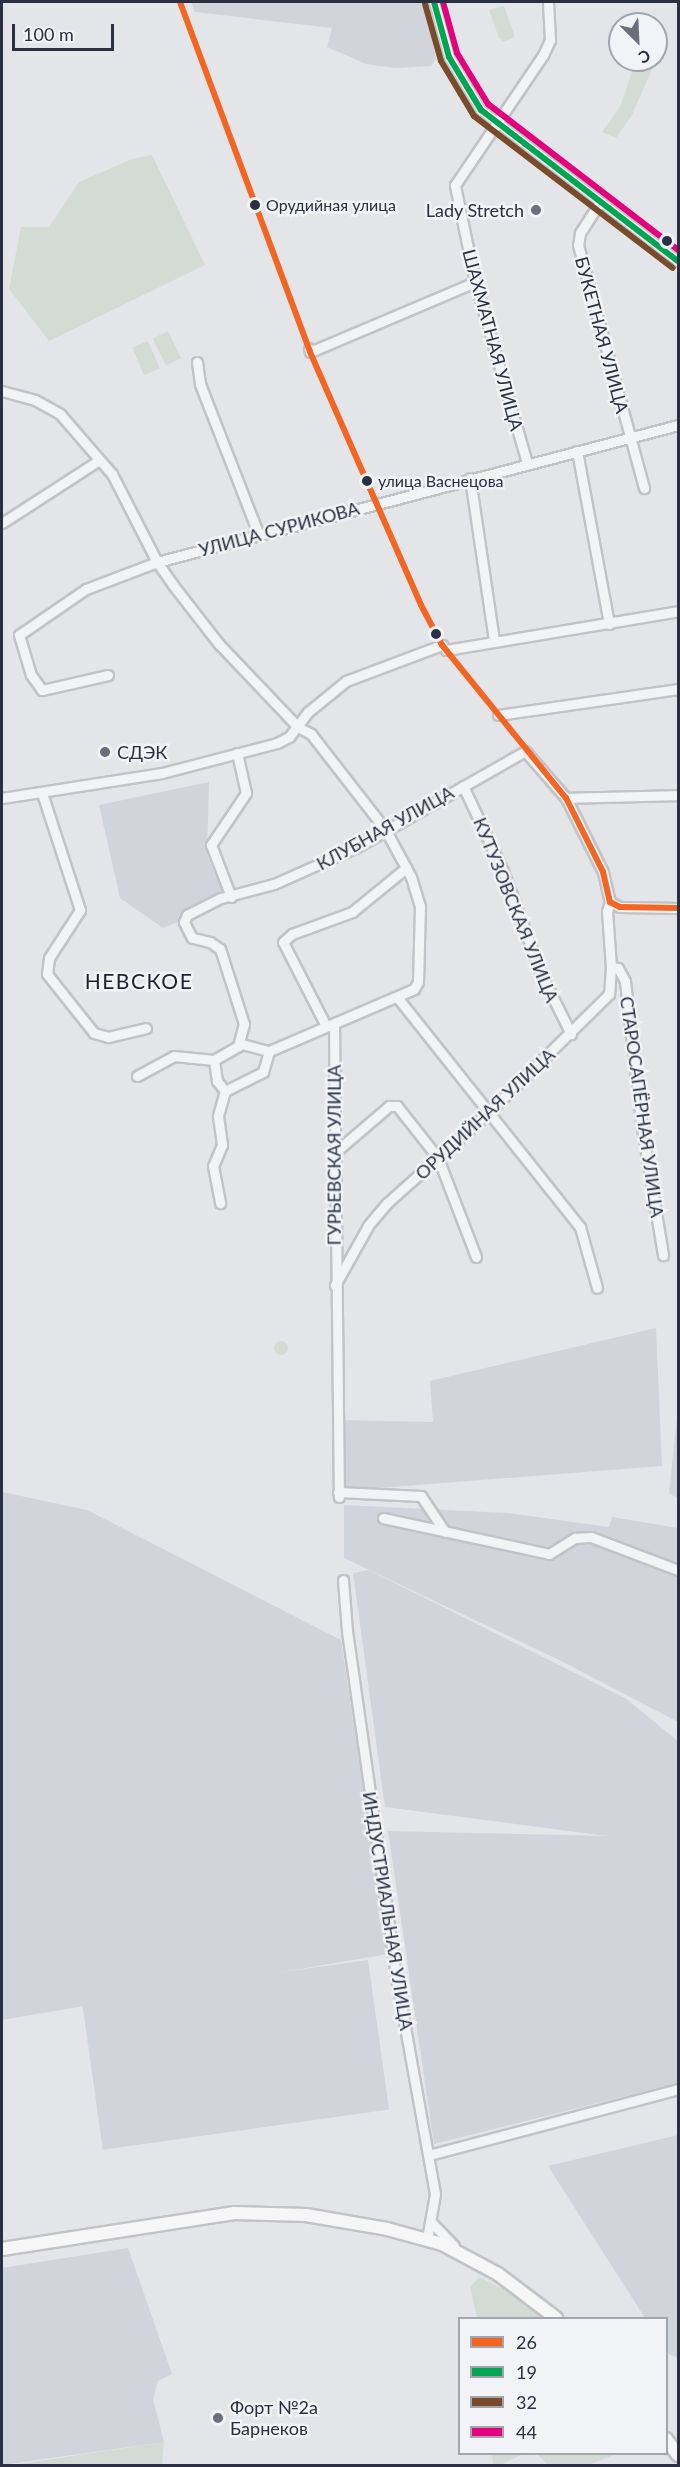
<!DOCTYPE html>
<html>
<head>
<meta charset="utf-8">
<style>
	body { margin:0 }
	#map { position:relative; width:680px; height:2467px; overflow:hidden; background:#e4e5e8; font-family:Lato,sans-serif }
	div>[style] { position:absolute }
	.built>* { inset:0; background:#d2d4db; transform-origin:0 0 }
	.green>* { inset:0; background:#d4dbd4; transform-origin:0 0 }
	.round { border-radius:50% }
	.roads { filter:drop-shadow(2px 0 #c2c3c6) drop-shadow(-2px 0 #c2c3c6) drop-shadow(0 2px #c2c3c6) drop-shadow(0 -2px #c2c3c6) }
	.minor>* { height:9px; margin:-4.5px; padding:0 4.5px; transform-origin:4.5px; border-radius:4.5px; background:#f2f3f5 }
	.major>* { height:12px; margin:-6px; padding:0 6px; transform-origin:6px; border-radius:6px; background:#f6f6f7 }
	.bus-1>* { height:6px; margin:-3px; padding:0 3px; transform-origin:3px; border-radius:3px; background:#f26522 }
	.bus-2>* { height:6px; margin:-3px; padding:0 3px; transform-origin:3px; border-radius:3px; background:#00a651 }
	.bus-3>* { height:6px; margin:-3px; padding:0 3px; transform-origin:3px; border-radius:3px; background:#7a4b2a }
	.bus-4>* { height:6px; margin:-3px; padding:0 3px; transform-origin:3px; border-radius:3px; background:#e5007d }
	.dots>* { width:16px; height:16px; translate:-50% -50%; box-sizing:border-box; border:3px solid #f1f3f7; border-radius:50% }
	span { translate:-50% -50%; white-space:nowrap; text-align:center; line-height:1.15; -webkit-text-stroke:5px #f1f3f7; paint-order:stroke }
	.bus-label { font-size:16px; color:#2a3041 }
	.left { translate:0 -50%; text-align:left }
	.poi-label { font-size:18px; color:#2a3041 }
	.right { translate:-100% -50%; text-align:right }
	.street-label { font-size:18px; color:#2a3041 }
	.quarter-label { font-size:21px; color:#1c2232; letter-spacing:1.5px }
	.frame { position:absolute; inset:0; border:3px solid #2a3041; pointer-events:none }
	.legend { position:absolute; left:458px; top:2317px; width:210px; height:138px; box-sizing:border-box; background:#f1f3f7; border:2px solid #a1a5ae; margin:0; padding:8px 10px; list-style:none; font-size:18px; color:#2a3041 }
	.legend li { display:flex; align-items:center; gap:12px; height:30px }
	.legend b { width:30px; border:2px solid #a1a5ae }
	.north { position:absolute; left:608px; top:12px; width:60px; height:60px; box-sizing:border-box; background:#f1f3f7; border:2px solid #a1a5ae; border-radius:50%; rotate:156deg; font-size:16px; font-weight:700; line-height:24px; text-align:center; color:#2a3041 }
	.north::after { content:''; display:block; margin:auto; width:21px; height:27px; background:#6b6f7b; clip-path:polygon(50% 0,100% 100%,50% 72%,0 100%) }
	.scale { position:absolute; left:12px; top:24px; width:102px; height:27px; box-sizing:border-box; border:3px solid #2a3041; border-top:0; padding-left:8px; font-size:18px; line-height:21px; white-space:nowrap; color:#2a3041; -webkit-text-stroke:4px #f1f3f7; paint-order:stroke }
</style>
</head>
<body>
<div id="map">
	<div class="built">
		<div style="clip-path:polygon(191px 2px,425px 2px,436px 59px,431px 66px,396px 68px,366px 64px,327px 47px,332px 28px,195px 12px)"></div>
		<div style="clip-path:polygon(209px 782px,207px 855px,226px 902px,163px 928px,120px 898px,99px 805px)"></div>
		<div style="clip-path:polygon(656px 1328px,662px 1466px,341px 1491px,338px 1420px,433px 1422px,430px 1381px)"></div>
		<div style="clip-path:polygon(678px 1408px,678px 1499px,669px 1493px)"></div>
		<div style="clip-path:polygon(2px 1492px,87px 1510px,341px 1640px,388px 1954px,2px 2020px)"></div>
		<div style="clip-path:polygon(344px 1505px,508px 1513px,609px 1527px,612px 1517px,678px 1528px,678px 1722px,561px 1661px,344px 1558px)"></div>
		<div style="clip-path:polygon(369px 1570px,625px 1698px,678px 1741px,678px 2083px,434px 2144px,388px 1831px,607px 1836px,385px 1807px,353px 1573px)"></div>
		<div style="left:368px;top:1960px;width:151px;height:289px;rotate:82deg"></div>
		<div style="clip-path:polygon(678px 2135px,678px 2358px,667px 2353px,666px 2318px,645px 2318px,548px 2166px)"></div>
		<div style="clip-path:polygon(128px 2248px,172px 2374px,158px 2381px,153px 2399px,164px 2442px,2px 2465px,2px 2268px)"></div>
	</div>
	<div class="green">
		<div style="clip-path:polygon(504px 6px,515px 37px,504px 42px,499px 38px,489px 10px)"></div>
		<div style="clip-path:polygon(656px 28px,668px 32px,656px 59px)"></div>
		<div style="clip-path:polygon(636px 60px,656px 60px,632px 115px,616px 138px,602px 132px,620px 107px)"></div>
		<div style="clip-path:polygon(152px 155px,205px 265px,49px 341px,9px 289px,21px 227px,49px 227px,79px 182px,132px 159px)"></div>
		<div style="left:168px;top:331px;width:30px;height:17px;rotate:64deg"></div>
		<div style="left:148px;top:341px;width:30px;height:17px;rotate:67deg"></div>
		<div class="round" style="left:274px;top:1341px;width:14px;height:14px"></div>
		<div style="clip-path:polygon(479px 2277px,513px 2294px,543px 2318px,477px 2318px,470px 2287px)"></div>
		<div style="clip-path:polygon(164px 2442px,162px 2465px,13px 2465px)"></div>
		<div style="clip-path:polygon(492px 2454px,523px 2454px,498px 2466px,493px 2465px)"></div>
		<div style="clip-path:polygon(537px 2454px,616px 2454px,586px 2466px,548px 2465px)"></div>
	</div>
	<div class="roads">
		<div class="minor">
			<div style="left:434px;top:2px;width:57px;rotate:74.7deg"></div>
			<div style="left:449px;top:57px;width:62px;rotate:58.9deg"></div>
			<div style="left:481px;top:110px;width:248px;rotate:37.5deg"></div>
			<div style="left:600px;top:202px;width:37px;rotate:123deg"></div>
			<div style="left:580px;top:233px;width:12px;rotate:99deg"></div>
			<div style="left:578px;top:245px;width:252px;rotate:74.8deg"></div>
			<div style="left:309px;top:348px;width:4px;rotate:76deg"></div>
			<div style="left:310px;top:352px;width:179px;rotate:-23deg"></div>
			<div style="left:197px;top:362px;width:22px;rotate:82deg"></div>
			<div style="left:200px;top:384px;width:160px;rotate:68.7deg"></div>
			<div style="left:2px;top:391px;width:34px;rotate:15deg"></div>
			<div style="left:35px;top:400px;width:29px;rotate:29deg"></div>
			<div style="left:60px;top:414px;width:79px;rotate:49.1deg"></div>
			<div style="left:112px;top:474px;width:99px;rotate:62.9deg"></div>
			<div style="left:157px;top:562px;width:28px;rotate:55deg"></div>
			<div style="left:173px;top:585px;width:75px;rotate:52.1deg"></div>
			<div style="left:219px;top:644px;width:115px;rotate:46.4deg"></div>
			<div style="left:298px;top:727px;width:15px;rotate:28deg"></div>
			<div style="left:311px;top:734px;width:120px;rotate:52.1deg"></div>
			<div style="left:385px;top:829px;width:55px;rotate:61.6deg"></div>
			<div style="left:411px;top:877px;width:30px;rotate:73deg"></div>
			<div style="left:420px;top:906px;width:76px;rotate:91.5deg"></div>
			<div style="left:418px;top:982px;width:8px;rotate:120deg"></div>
			<div style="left:414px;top:989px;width:158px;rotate:156.8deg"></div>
			<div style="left:269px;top:1051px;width:22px;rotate:106deg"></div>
			<div style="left:263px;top:1072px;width:42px;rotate:153.4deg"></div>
			<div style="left:225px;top:1091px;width:26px;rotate:106deg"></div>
			<div style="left:218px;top:1116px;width:29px;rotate:82deg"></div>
			<div style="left:222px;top:1145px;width:23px;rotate:113deg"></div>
			<div style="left:213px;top:1166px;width:38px;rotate:79deg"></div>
			<div style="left:577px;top:451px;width:176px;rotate:79.5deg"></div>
			<div style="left:527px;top:463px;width:188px;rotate:-106deg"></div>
			<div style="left:475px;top:282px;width:99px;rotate:-101.7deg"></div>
			<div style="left:455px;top:185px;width:157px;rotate:-55.9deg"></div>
			<div style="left:543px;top:55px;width:17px;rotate:-65deg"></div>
			<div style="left:550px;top:40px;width:38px;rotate:-93deg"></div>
			<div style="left:470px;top:478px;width:164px;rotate:81.6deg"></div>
			<div style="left:2px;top:523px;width:114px;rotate:-32.9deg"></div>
			<div style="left:446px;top:650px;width:235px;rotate:-9.5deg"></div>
			<div style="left:108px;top:675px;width:68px;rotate:167.2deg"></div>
			<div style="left:42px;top:690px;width:19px;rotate:-126deg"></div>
			<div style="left:31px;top:675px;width:42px;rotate:-106.7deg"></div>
			<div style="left:19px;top:635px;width:81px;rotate:-34.5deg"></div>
			<div style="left:86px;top:589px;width:76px;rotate:-20.8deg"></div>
			<div style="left:157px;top:562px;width:539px;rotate:-14.73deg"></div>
			<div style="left:498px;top:715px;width:182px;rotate:-8.2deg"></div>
			<div style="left:463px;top:786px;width:94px;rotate:64.8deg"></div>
			<div style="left:503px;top:871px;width:112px;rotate:69.6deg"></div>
			<div style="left:542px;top:976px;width:65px;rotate:63.4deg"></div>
			<div style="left:42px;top:793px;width:123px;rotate:72deg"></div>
			<div style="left:80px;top:910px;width:57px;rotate:122.9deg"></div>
			<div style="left:49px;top:958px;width:16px;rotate:97deg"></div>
			<div style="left:47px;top:974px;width:75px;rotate:51.5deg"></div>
			<div style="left:94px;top:1033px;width:15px;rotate:16deg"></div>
			<div style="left:108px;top:1037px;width:39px;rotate:-13deg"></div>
			<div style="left:2px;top:798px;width:162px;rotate:-8.9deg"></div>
			<div style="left:162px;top:773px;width:119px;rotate:-14.6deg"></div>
			<div style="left:277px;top:743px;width:13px;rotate:-27deg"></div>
			<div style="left:289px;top:737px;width:31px;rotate:-53deg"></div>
			<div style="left:308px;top:712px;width:49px;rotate:-39.2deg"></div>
			<div style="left:346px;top:681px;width:103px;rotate:-20.6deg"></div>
			<div style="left:566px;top:798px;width:112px;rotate:-1.5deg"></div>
			<div style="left:231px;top:897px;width:56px;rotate:-111deg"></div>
			<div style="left:211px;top:845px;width:63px;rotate:-56.1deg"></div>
			<div style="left:246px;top:793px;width:41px;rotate:-102.7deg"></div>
			<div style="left:610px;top:902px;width:11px;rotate:27deg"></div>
			<div style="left:620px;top:907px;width:58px;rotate:1deg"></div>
			<div style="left:611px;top:967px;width:7px;rotate:8deg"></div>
			<div style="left:618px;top:968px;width:15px;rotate:62deg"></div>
			<div style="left:625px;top:981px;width:142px;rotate:83.5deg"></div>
			<div style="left:641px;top:1122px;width:135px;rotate:80.6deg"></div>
			<div style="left:397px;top:997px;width:294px;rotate:51.5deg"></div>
			<div style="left:580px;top:1227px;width:63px;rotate:74.4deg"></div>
			<div style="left:334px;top:1025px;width:472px;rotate:89.4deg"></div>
			<div style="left:326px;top:1026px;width:94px;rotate:-117.1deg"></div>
			<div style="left:283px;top:942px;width:12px;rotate:-42deg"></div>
			<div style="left:292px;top:934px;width:64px;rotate:-20.1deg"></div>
			<div style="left:352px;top:912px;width:70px;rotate:-39.2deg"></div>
			<div style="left:238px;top:1046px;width:23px;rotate:-75deg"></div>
			<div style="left:244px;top:1024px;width:79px;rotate:-107.7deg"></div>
			<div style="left:220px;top:949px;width:12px;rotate:-145deg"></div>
			<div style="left:210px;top:942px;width:18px;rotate:-167deg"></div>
			<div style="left:192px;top:938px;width:18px;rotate:-117deg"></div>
			<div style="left:184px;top:922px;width:8px;rotate:-67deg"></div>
			<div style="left:187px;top:915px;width:38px;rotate:-27deg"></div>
			<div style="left:221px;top:898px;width:55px;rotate:-14.8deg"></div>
			<div style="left:274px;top:884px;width:91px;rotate:-24deg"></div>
			<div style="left:357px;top:847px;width:193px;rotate:-29.7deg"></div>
			<div style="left:525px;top:751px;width:62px;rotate:48.9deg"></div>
			<div style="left:566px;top:798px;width:83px;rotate:63.4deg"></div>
			<div style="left:603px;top:872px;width:31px;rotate:77deg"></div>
			<div style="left:610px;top:902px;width:9px;rotate:108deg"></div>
			<div style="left:607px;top:911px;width:56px;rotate:85.9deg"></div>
			<div style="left:611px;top:967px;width:27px;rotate:94deg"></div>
			<div style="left:609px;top:994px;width:167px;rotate:135.5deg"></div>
			<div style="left:490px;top:1111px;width:138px;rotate:138.2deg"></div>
			<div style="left:387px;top:1203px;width:30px;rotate:130deg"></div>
			<div style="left:368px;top:1226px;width:68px;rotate:119.2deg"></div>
			<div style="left:214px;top:1060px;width:32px;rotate:-30deg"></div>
			<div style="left:242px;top:1044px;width:28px;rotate:15deg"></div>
			<div style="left:137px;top:1076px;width:42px;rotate:-28.4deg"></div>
			<div style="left:174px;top:1056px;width:40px;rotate:5.7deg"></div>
			<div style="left:214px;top:1060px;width:21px;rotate:82deg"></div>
			<div style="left:217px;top:1081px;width:13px;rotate:51deg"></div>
			<div style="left:333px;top:1154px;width:74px;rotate:-40.6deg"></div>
			<div style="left:389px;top:1106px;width:8px"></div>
			<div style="left:397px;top:1106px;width:66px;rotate:51.7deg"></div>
			<div style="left:438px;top:1158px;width:106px;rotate:69deg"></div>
			<div style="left:338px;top:1492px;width:83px;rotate:2.8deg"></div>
			<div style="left:421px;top:1496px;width:43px;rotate:56.3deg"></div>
			<div style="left:383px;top:1518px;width:170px;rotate:12.2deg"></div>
			<div style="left:549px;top:1554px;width:31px;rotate:-32deg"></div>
			<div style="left:575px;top:1538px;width:16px;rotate:-4deg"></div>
			<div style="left:591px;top:1537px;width:93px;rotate:20.8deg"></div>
			<div style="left:343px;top:1580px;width:51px;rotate:85.5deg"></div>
			<div style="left:347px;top:1631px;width:361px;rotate:81.9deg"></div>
			<div style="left:398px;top:1988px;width:209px;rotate:79.8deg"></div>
			<div style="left:435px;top:2194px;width:46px;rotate:100.1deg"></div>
			<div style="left:429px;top:2155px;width:258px;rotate:-14.8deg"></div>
			<div style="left:431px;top:2222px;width:33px;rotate:46deg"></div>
		</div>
		<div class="major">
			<div style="left:2px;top:2249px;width:235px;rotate:-8.8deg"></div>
			<div style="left:234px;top:2213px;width:72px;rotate:1.6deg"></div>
			<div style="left:306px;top:2215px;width:82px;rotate:9.8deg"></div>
			<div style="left:387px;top:2229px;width:57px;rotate:15.3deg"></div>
			<div style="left:442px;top:2244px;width:64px;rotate:28.2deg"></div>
			<div style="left:498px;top:2274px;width:73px;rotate:37.2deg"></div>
			<div style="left:666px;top:2439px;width:20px;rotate:53deg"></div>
		</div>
	</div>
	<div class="bus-1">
		<div style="left:180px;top:2px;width:373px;rotate:69.6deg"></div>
		<div style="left:310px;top:352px;width:276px;rotate:66.3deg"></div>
		<div style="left:421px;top:605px;width:45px;rotate:62.3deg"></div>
		<div style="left:442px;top:645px;width:197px;rotate:51deg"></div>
		<div style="left:566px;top:798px;width:83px;rotate:63.4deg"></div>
		<div style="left:603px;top:872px;width:31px;rotate:77deg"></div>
		<div style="left:610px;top:902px;width:11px;rotate:27deg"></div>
		<div style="left:620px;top:907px;width:58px;rotate:1deg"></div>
	</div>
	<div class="bus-2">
		<div style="left:434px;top:2px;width:57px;rotate:74.7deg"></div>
		<div style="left:449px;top:57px;width:62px;rotate:58.9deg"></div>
		<div style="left:481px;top:110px;width:248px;rotate:37.5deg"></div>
	</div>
	<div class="bus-3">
		<div style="left:425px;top:4px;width:59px;rotate:74.3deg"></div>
		<div style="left:441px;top:61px;width:64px;rotate:59deg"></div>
		<div style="left:474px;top:116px;width:250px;rotate:37.4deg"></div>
	</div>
	<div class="bus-4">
		<div style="left:443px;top:2px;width:53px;rotate:74.6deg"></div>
		<div style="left:457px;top:53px;width:60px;rotate:58.7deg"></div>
		<div style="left:488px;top:104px;width:240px;rotate:37.5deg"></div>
	</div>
	<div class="dots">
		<div style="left:255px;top:205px;background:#2a3041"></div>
		<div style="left:536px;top:210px;background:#6b6f7b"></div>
		<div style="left:667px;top:241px;background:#2a3041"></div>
		<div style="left:367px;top:481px;background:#2a3041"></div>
		<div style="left:436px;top:634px;background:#2a3041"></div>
		<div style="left:105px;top:752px;background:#6b6f7b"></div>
		<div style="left:218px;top:2418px;background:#6b6f7b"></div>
	</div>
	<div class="bus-label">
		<span class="left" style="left:266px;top:205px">Орудийная улица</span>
		<span class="left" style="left:378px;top:481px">улица Васнецова</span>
	</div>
	<div class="poi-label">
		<span class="right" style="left:524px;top:210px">Lady Stretch</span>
		<span class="left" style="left:117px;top:752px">СДЭК</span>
		<span class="left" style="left:230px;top:2418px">Форт №2а<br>Барнеков</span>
	</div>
	<div class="street-label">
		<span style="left:602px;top:335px;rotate:75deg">БУКЕТНАЯ УЛИЦА</span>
		<span style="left:493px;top:340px;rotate:75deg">ШАХМАТНАЯ УЛИЦА</span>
		<span style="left:279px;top:529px;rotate:-15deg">УЛИЦА СУРИКОВА</span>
		<span style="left:385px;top:828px;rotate:-29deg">КЛУБНАЯ УЛИЦА</span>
		<span style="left:516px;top:910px;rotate:68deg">КУТУЗОВСКАЯ УЛИЦА</span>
		<span style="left:642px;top:1107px;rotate:82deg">СТАРОСАПЁРНАЯ УЛИЦА</span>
		<span style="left:485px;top:1114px;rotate:-43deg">ОРУДИЙНАЯ УЛИЦА</span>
		<span style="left:334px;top:1155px;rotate:-90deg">ГУРЬЕВСКАЯ УЛИЦА</span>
		<span style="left:388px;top:1911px;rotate:81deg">ИНДУСТРИАЛЬНАЯ УЛИЦА</span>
	</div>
	<div class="quarter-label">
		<span style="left:139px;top:981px">НЕВСКОЕ</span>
	</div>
	<div class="frame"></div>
	<ul class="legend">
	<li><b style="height:8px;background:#f26522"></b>26</li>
	<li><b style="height:8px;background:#00a651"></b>19</li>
	<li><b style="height:8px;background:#7a4b2a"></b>32</li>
	<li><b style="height:8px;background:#e5007d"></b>44</li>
	</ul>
	<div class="north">С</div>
	<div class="scale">100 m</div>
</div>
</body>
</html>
